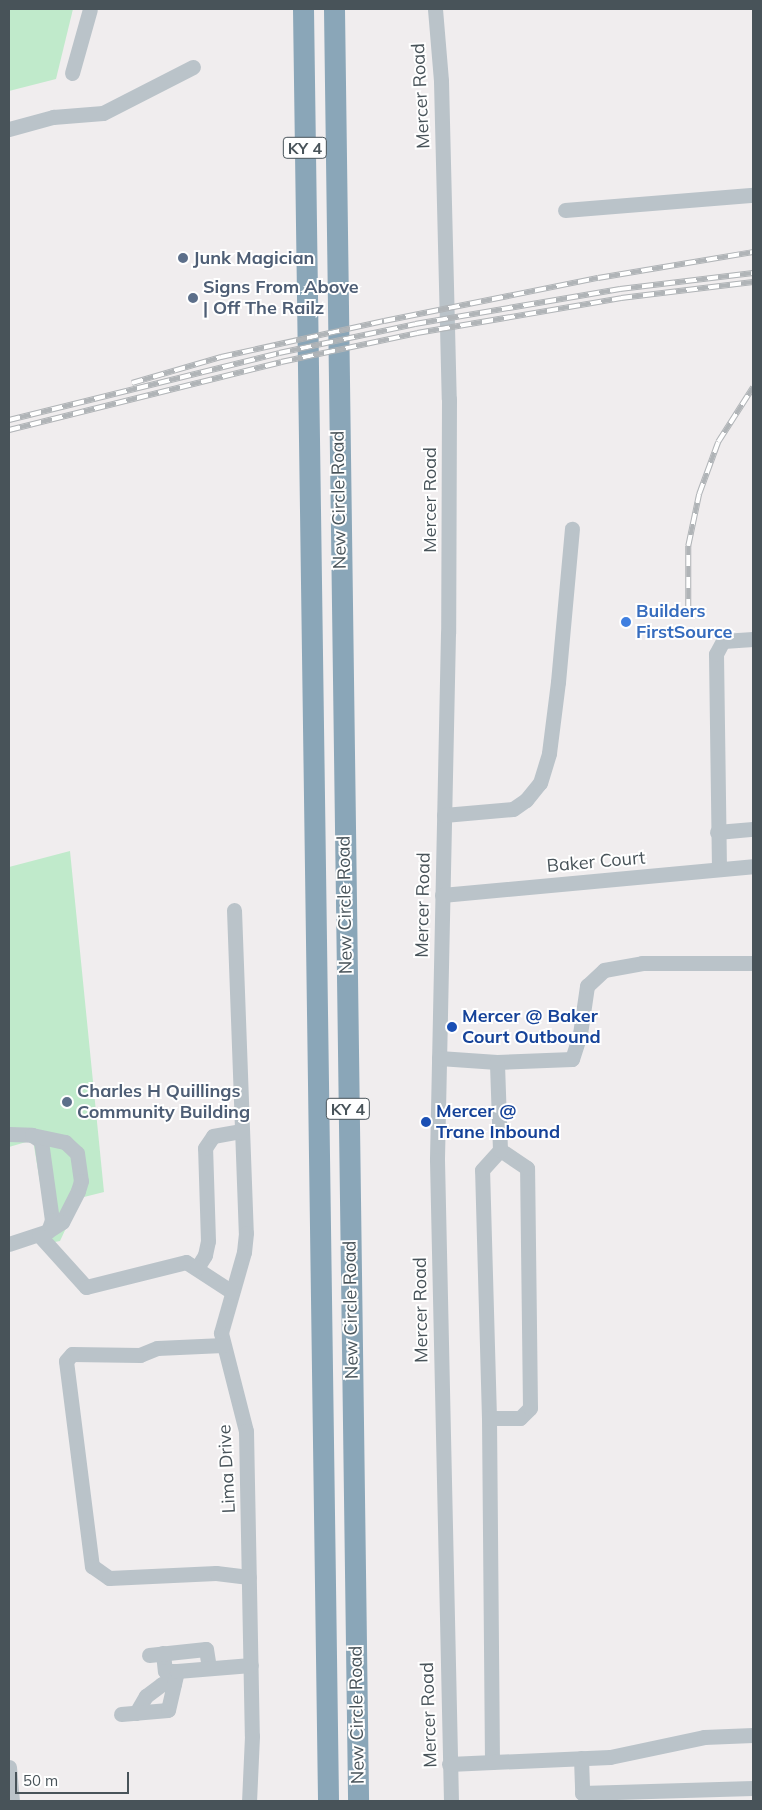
<!DOCTYPE html>
<html>
<head>
<meta charset="utf-8">
<style>
	body { margin:0 }
	#map { position:relative; width:762px; height:1810px; overflow:hidden; background:#f0edee; font-family:Mulish,sans-serif }
	div>[style] { position:absolute }
	.green>* { inset:0; background:#c0eacb }
	.minor>* { height:15px; margin:-7.5px; padding:0 7.5px; transform-origin:7.5px; border-radius:7.5px; background:#bac3c9 }
	.highway>* { height:21px; margin:-10.5px; padding:0 10.5px; transform-origin:10.5px; border-radius:10.5px; background:#8aa6b8 }
	.rail>* { height:5.5px; margin-top:-2.75px; transform-origin:0; background:repeating-linear-gradient(90deg,#fff 0 11px,#b0b4b7 0 22px); box-sizing:border-box; border-block:1px solid #b0b4b7 }
	.dots>* { width:14px; height:14px; translate:-50% -50%; box-sizing:border-box; border:2px solid #fff; border-radius:50% }
	span { translate:-50% -50%; white-space:nowrap; text-align:center; line-height:1.15; -webkit-text-stroke:4px #fff; paint-order:stroke }
	.shield-label span { padding:1px 4px; background:#fff; border:1px solid; border-radius:4px; -webkit-text-stroke-width:0 }
	.shield-label { font-size:16px; color:#485359; font-weight:700 }
	.street-label { font-size:18px; color:#485359 }
	.service-label { font-size:18px; color:#4e5e75; font-weight:700 }
	.left { translate:0 -50%; text-align:left }
	.shop-label { font-size:18px; color:#366cbe; font-weight:700 }
	.transit-label { font-size:18px; color:#164399; font-weight:700 }
	.frame { position:absolute; inset:0; border:10px solid #485359; pointer-events:none }
	.scale { position:absolute; left:15px; top:1772px; width:114px; height:22px; box-sizing:border-box; border:2px solid #485359; border-top:0; padding-left:6px; font-size:15px; line-height:18px; white-space:nowrap; color:#485359; -webkit-text-stroke:4px #fff; paint-order:stroke }
</style>
</head>
<body>
<div id="map">
	<div class="green">
		<div style="clip-path:polygon(9px 9px,73px 9px,56px 79px,9px 91px)"></div>
		<div style="clip-path:polygon(70px 851px,104px 1192px,80px 1198px,60px 1241px,50px 1243px,33px 1140px,9px 1147px,9px 867px)"></div>
	</div>
	<div class="minor">
		<div style="left:435px;top:9px;width:72px;rotate:85.2deg"></div>
		<div style="left:441px;top:81px;width:318px;rotate:88.6deg"></div>
		<div style="left:449px;top:399px;width:234px;rotate:90.2deg"></div>
		<div style="left:448px;top:633px;width:527px;rotate:91.2deg"></div>
		<div style="left:437px;top:1160px;width:641px;rotate:88.75deg"></div>
		<div style="left:72px;top:73px;width:66px;rotate:-74.3deg"></div>
		<div style="left:9px;top:129px;width:46px;rotate:-15.3deg"></div>
		<div style="left:53px;top:117px;width:50px;rotate:-4.6deg"></div>
		<div style="left:103px;top:113px;width:101px;rotate:-27.1deg"></div>
		<div style="left:565px;top:210px;width:189px;rotate:-4.6deg"></div>
		<div style="left:444px;top:815px;width:69px;rotate:-5deg"></div>
		<div style="left:513px;top:809px;width:16px;rotate:-35deg"></div>
		<div style="left:526px;top:800px;width:22px;rotate:-51deg"></div>
		<div style="left:540px;top:783px;width:31px;rotate:-73deg"></div>
		<div style="left:549px;top:753px;width:72px;rotate:-82.8deg"></div>
		<div style="left:558px;top:682px;width:154px;rotate:-84.8deg"></div>
		<div style="left:717px;top:832px;width:36px;rotate:-5deg"></div>
		<div style="left:719px;top:869px;width:215px;rotate:-90.8deg"></div>
		<div style="left:716px;top:654px;width:15px;rotate:-62deg"></div>
		<div style="left:723px;top:641px;width:30px;rotate:-4deg"></div>
		<div style="left:442px;top:895px;width:312px;rotate:-5.3deg"></div>
		<div style="left:234px;top:910px;width:323px;rotate:87.9deg"></div>
		<div style="left:246px;top:1233px;width:19px;rotate:96deg"></div>
		<div style="left:244px;top:1252px;width:84px;rotate:105.9deg"></div>
		<div style="left:221px;top:1333px;width:101px;rotate:75.7deg"></div>
		<div style="left:246px;top:1431px;width:305px;rotate:88.9deg"></div>
		<div style="left:252px;top:1736px;width:65px;rotate:92.6deg"></div>
		<div style="left:439px;top:1058px;width:58px;rotate:3.9deg"></div>
		<div style="left:497px;top:1062px;width:75px;rotate:-2.3deg"></div>
		<div style="left:572px;top:1059px;width:26px;rotate:-72deg"></div>
		<div style="left:580px;top:1034px;width:49px;rotate:-81.7deg"></div>
		<div style="left:587px;top:986px;width:23px;rotate:-43deg"></div>
		<div style="left:604px;top:970px;width:39px;rotate:-10deg"></div>
		<div style="left:642px;top:963px;width:111px"></div>
		<div style="left:9px;top:1134px;width:23px;rotate:2deg"></div>
		<div style="left:32px;top:1135px;width:11px;rotate:34deg"></div>
		<div style="left:41px;top:1141px;width:80px;rotate:82.1deg"></div>
		<div style="left:52px;top:1220px;width:12px;rotate:110deg"></div>
		<div style="left:48px;top:1231px;width:41px;rotate:161.6deg"></div>
		<div style="left:32px;top:1135px;width:34px;rotate:12deg"></div>
		<div style="left:65px;top:1142px;width:16px;rotate:43deg"></div>
		<div style="left:77px;top:1153px;width:28px;rotate:82deg"></div>
		<div style="left:81px;top:1181px;width:10px;rotate:107deg"></div>
		<div style="left:78px;top:1191px;width:35px;rotate:117deg"></div>
		<div style="left:62px;top:1222px;width:17px;rotate:147deg"></div>
		<div style="left:39px;top:1235px;width:70px;rotate:47.9deg"></div>
		<div style="left:86px;top:1287px;width:103px;rotate:-14deg"></div>
		<div style="left:186px;top:1262px;width:55px;rotate:33.1deg"></div>
		<div style="left:197px;top:1268px;width:15px;rotate:-58deg"></div>
		<div style="left:205px;top:1255px;width:14px;rotate:-78deg"></div>
		<div style="left:208px;top:1241px;width:93px;rotate:-91.8deg"></div>
		<div style="left:205px;top:1148px;width:14px;rotate:-56deg"></div>
		<div style="left:213px;top:1136px;width:29px;rotate:-10deg"></div>
		<div style="left:223px;top:1345px;width:66px;rotate:177.4deg"></div>
		<div style="left:157px;top:1348px;width:18px;rotate:158deg"></div>
		<div style="left:140px;top:1355px;width:68px;rotate:-179.2deg"></div>
		<div style="left:72px;top:1354px;width:9px;rotate:131deg"></div>
		<div style="left:66px;top:1361px;width:207px;rotate:82.8deg"></div>
		<div style="left:92px;top:1566px;width:21px;rotate:35deg"></div>
		<div style="left:109px;top:1578px;width:107px;rotate:-2.7deg"></div>
		<div style="left:216px;top:1573px;width:33px;rotate:7deg"></div>
		<div style="left:489px;top:1418px;width:248px;rotate:-91.6deg"></div>
		<div style="left:482px;top:1170px;width:27px;rotate:-48deg"></div>
		<div style="left:163px;top:1653px;width:18px;rotate:84deg"></div>
		<div style="left:165px;top:1671px;width:12px"></div>
		<div style="left:149px;top:1655px;width:57px;rotate:-6deg"></div>
		<div style="left:206px;top:1649px;width:19px;rotate:81deg"></div>
		<div style="left:136px;top:1713px;width:20px;rotate:-60deg"></div>
		<div style="left:146px;top:1696px;width:20px;rotate:-37deg"></div>
		<div style="left:162px;top:1684px;width:12px"></div>
		<div style="left:121px;top:1714px;width:47px;rotate:-4.9deg"></div>
		<div style="left:168px;top:1710px;width:40px;rotate:-77deg"></div>
		<div style="left:177px;top:1671px;width:74px;rotate:-4.6deg"></div>
		<div style="left:581px;top:1758px;width:35px;rotate:88deg"></div>
		<div style="left:582px;top:1793px;width:171px;rotate:-1.7deg"></div>
		<div style="left:492px;top:1762px;width:344px;rotate:-90.5deg"></div>
		<div style="left:489px;top:1418px;width:31px"></div>
		<div style="left:520px;top:1418px;width:14px;rotate:-45deg"></div>
		<div style="left:530px;top:1408px;width:240px;rotate:-90.7deg"></div>
		<div style="left:527px;top:1168px;width:32px;rotate:-146deg"></div>
		<div style="left:500px;top:1150px;width:88px;rotate:-92deg"></div>
		<div style="left:449px;top:1764px;width:161px;rotate:-2.5deg"></div>
		<div style="left:610px;top:1757px;width:96px;rotate:-12deg"></div>
		<div style="left:704px;top:1737px;width:49px;rotate:-2.3deg"></div>
		<div style="left:9px;top:1767px;width:34px;rotate:85deg"></div>
	</div>
	<div class="highway">
		<div style="left:303px;top:9px;width:1792px;rotate:89.2deg"></div>
		<div style="left:334px;top:9px;width:1792px;rotate:89.23deg"></div>
	</div>
	<div class="rail">
		<div style="left:132px;top:383px;width:93px;rotate:-16.3deg"></div>
		<div style="left:221px;top:357px;width:167px;rotate:-12.5deg"></div>
		<div style="left:384px;top:321px;width:218px;rotate:-11.4deg"></div>
		<div style="left:598px;top:278px;width:157px;rotate:-9.5deg"></div>
		<div style="left:9px;top:420px;width:278px;rotate:-13.9deg"></div>
		<div style="left:279px;top:353px;width:139px;rotate:-12deg"></div>
		<div style="left:415px;top:324px;width:208px;rotate:-9.7deg"></div>
		<div style="left:620px;top:289px;width:134px;rotate:-6.9deg"></div>
		<div style="left:9px;top:430px;width:280px;rotate:-14deg"></div>
		<div style="left:281px;top:362px;width:139px;rotate:-12deg"></div>
		<div style="left:417px;top:333px;width:207px;rotate:-9.7deg"></div>
		<div style="left:621px;top:298px;width:133px;rotate:-6.9deg"></div>
		<div style="left:688px;top:610px;width:64px;rotate:-90deg"></div>
		<div style="left:688px;top:546px;width:53px;rotate:-78.1deg"></div>
		<div style="left:699px;top:494px;width:55px;rotate:-69.9deg"></div>
		<div style="left:718px;top:442px;width:65px;rotate:-57.5deg"></div>
	</div>
	<div class="dots">
		<div style="left:183px;top:258px;background:#5c6f8a"></div>
		<div style="left:193px;top:298px;background:#5c6f8a"></div>
		<div style="left:626px;top:622px;background:#3f7fe0"></div>
		<div style="left:452px;top:1027px;background:#1a4fb4"></div>
		<div style="left:67px;top:1102px;background:#5c6f8a"></div>
		<div style="left:426px;top:1122px;background:#1a4fb4"></div>
	</div>
	<div class="shield-label">
		<span style="left:305px;top:148px">KY 4</span>
		<span style="left:348px;top:1109px">KY 4</span>
	</div>
	<div class="street-label">
		<span style="left:421px;top:96px;rotate:-93deg">Mercer Road</span>
		<span style="left:339px;top:500px;rotate:-91deg">New Circle Road</span>
		<span style="left:430px;top:500px;rotate:-90deg">Mercer Road</span>
		<span style="left:596px;top:862px;rotate:-5deg">Baker Court</span>
		<span style="left:345px;top:905px;rotate:-91deg">New Circle Road</span>
		<span style="left:423px;top:905px;rotate:-89deg">Mercer Road</span>
		<span style="left:351px;top:1310px;rotate:-91deg">New Circle Road</span>
		<span style="left:421px;top:1310px;rotate:-91deg">Mercer Road</span>
		<span style="left:227px;top:1469px;rotate:-93deg">Lima Drive</span>
		<span style="left:357px;top:1715px;rotate:-91deg">New Circle Road</span>
		<span style="left:429px;top:1715px;rotate:-92deg">Mercer Road</span>
	</div>
	<div class="service-label">
		<span class="left" style="left:193px;top:258px">Junk Magician</span>
		<span class="left" style="left:203px;top:298px">Signs From Above<br>| Off The Railz</span>
		<span class="left" style="left:77px;top:1102px">Charles H Quillings<br>Community Building</span>
	</div>
	<div class="shop-label">
		<span class="left" style="left:636px;top:622px">Builders<br>FirstSource</span>
	</div>
	<div class="transit-label">
		<span class="left" style="left:462px;top:1027px">Mercer @ Baker<br>Court Outbound</span>
		<span class="left" style="left:436px;top:1122px">Mercer @<br>Trane Inbound</span>
	</div>
	<div class="frame"></div>
	<div class="scale">50 m</div>
</div>
</body>
</html>
